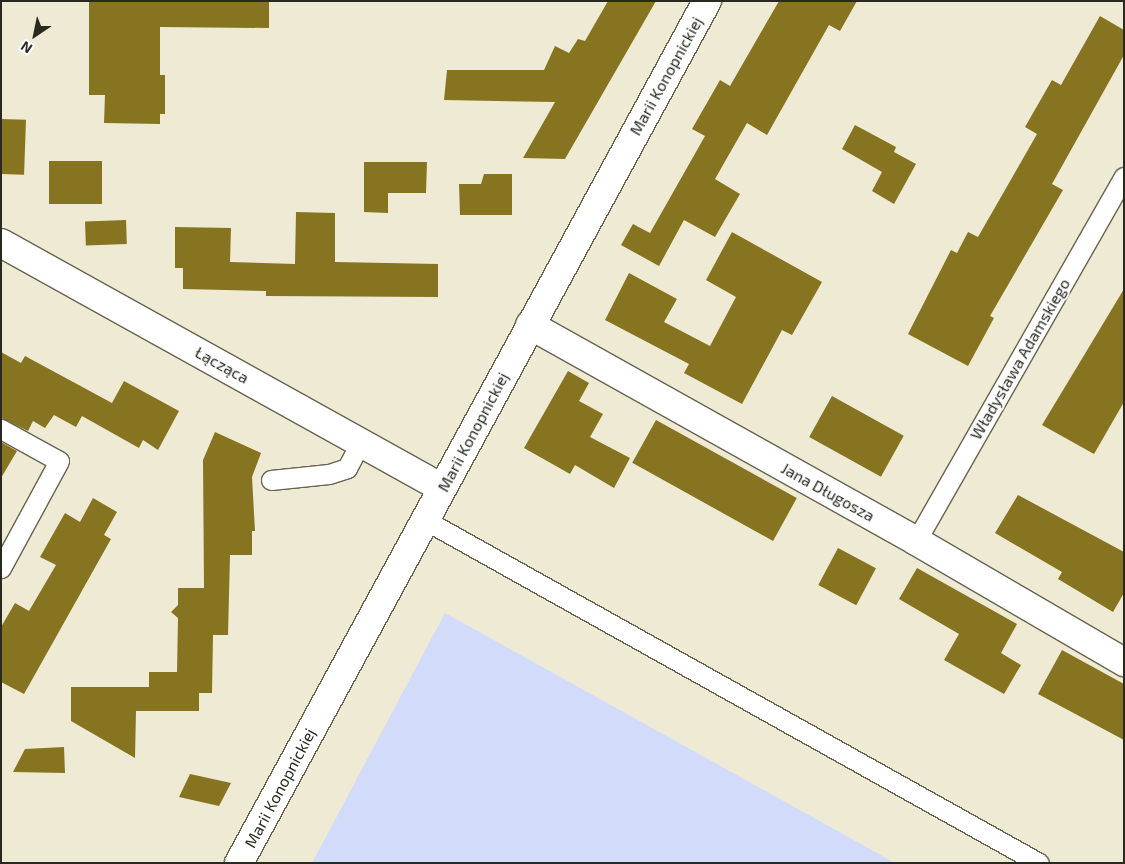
<!DOCTYPE html>
<html>
<head>
<meta charset="utf-8">
<style>
	body { margin:0 }
	#map { position:relative; width:1125px; height:864px; overflow:hidden; background:#efead3; font-family:"Exo 2",sans-serif }
	div>[style] { position:absolute }
	.green>* { inset:0; background:#d2dbf9 }
	.building>* { inset:0; background:#867420; transform-origin:0 0 }
	.roads { filter:drop-shadow(1px 0 #68634f) drop-shadow(-1px 0 #68634f) drop-shadow(0 1px #68634f) drop-shadow(0 -1px #68634f) }
	.lane>* { height:19px; margin:-9.5px; padding:0 9.5px; transform-origin:9.5px; border-radius:9.5px; background:#fff }
	.street>* { height:28px; margin:-14px; padding:0 14px; transform-origin:14px; border-radius:14px; background:#fff }
	span { translate:-50% -50%; white-space:nowrap; text-align:center; line-height:1.15; -webkit-text-stroke:4px #fff; paint-order:stroke }
	.street-label { font-size:16px; color:#2a2920 }
	.frame { position:absolute; inset:0; border:2px solid #2a2920; pointer-events:none }
	.north { position:absolute; left:10px; top:10px; width:50px; height:50px; -webkit-text-stroke:4px #fff; paint-order:stroke; rotate:214deg; font-size:14px; font-weight:700; line-height:20px; text-align:center; color:#2a2920 }
	.north::after { content:''; display:block; margin:auto; width:18px; height:22px; background:#2a2920; clip-path:polygon(50% 0,100% 100%,50% 72%,0 100%) }
</style>
</head>
<body>
<div id="map">
	<div class="green">
		<div style="clip-path:polygon(445px 613px,895px 863px,312px 863px)"></div>
	</div>
	<div class="building">
		<div style="clip-path:polygon(89px 1px,269px 1px,269px 28px,160px 27px,160px 75px,165px 75px,165px 114px,160px 114px,160px 124px,104px 123px,105px 95px,89px 95px)"></div>
		<div style="clip-path:polygon(608px 1px,656px 1px,565px 159px,523px 158px,555px 102px,444px 100px,447px 70px,544px 70px,555px 46px,569px 53px,578px 39px,585px 41px)"></div>
		<div style="clip-path:polygon(779px 1px,857px 1px,840px 31px,829px 25px,767px 135px,747px 123px,715px 179px,740px 194px,715px 237px,684px 220px,659px 266px,621px 245px,633px 224px,650px 233px,705px 136px,692px 129px,720px 80px,730px 86px)"></div>
		<div style="clip-path:polygon(1100px 16px,1124px 30px,1124px 55px,1052px 184px,1063px 190px,990px 316px,994px 318px,968px 366px,908px 334px,951px 250px,957px 253px,968px 232px,978px 237px,1037px 134px,1025px 127px,1052px 80px,1061px 85px)"></div>
		<div style="left:1px;top:119px;width:25px;height:55px;rotate:2deg"></div>
		<div style="clip-path:polygon(855px 125px,896px 147px,894px 152px,916px 164px,894px 204px,872px 191px,882px 172px,842px 149px)"></div>
		<div style="left:49px;top:161px;width:53px;height:43px"></div>
		<div style="clip-path:polygon(364px 162px,427px 162px,426px 193px,388px 193px,388px 213px,364px 212px)"></div>
		<div style="clip-path:polygon(484px 174px,512px 174px,512px 215px,460px 215px,459px 184px,481px 184px)"></div>
		<div style="clip-path:polygon(296px 212px,335px 213px,335px 262px,438px 264px,438px 297px,266px 296px,266px 291px,183px 289px,183px 268px,175px 268px,175px 227px,231px 228px,230px 262px,295px 264px)"></div>
		<div style="left:126px;top:220px;width:24px;height:41px;rotate:88deg"></div>
		<div style="clip-path:polygon(732px 232px,822px 282px,792px 335px,782px 330px,742px 404px,684px 373px,689px 364px,605px 320px,629px 273px,677px 299px,664px 322px,710px 346px,736px 297px,706px 280px)"></div>
		<div style="clip-path:polygon(1124px 289px,1124px 402px,1094px 454px,1042px 425px)"></div>
		<div style="clip-path:polygon(1px 352px,21px 363px,25px 356px,112px 403px,124px 381px,179px 411px,158px 450px,143px 440px,139px 448px,82px 416px,76px 427px,54px 415px,45px 428px,33px 421px,28px 431px,1px 418px)"></div>
		<div style="clip-path:polygon(568px 371px,589px 383px,579px 401px,603px 414px,590px 437px,630px 458px,614px 488px,575px 465px,570px 474px,524px 448px)"></div>
		<div style="left:832px;top:396px;width:82px;height:47px;rotate:29deg"></div>
		<div style="left:656px;top:420px;width:161px;height:49px;rotate:29deg"></div>
		<div style="clip-path:polygon(215px 432px,261px 453px,252px 477px,255px 531px,252px 531px,252px 555px,230px 555px,228px 635px,213px 635px,212px 693px,199px 693px,199px 711px,136px 711px,135px 758px,71px 721px,71px 687px,149px 687px,149px 672px,177px 672px,178px 618px,171px 612px,178px 605px,178px 588px,204px 588px,203px 460px)"></div>
		<div style="clip-path:polygon(1px 442px,17px 451px,1px 478px)"></div>
		<div style="clip-path:polygon(1018px 495px,1124px 552px,1124px 593px,1113px 612px,1058px 579px,1062px 572px,995px 533px)"></div>
		<div style="clip-path:polygon(93px 498px,117px 512px,104px 535px,111px 539px,24px 694px,1px 682px,1px 627px,15px 603px,29px 611px,56px 565px,40px 557px,65px 513px,80px 522px)"></div>
		<div style="left:838px;top:548px;width:43px;height:42px;rotate:28deg"></div>
		<div style="clip-path:polygon(917px 568px,1017px 624px,1001px 653px,1021px 665px,1004px 694px,944px 660px,959px 634px,899px 599px)"></div>
		<div style="clip-path:polygon(1062px 650px,1124px 684px,1124px 740px,1038px 694px)"></div>
		<div style="clip-path:polygon(64px 747px,65px 773px,13px 772px,25px 749px)"></div>
		<div style="clip-path:polygon(190px 774px,231px 783px,219px 806px,179px 797px)"></div>
	</div>
	<div class="roads">
		<div class="lane">
			<div style="left:1px;top:429px;width:66px;rotate:28.9deg"></div>
			<div style="left:59px;top:461px;width:122px;rotate:118.5deg"></div>
			<div style="left:271px;top:480px;width:58px;rotate:-5.9deg"></div>
			<div style="left:329px;top:474px;width:19px;rotate:-18deg"></div>
			<div style="left:347px;top:468px;width:30px;rotate:-62deg"></div>
			<div style="left:425px;top:520px;width:703px;rotate:29.19deg"></div>
			<div style="left:916px;top:541px;width:419px;rotate:-60.3deg"></div>
		</div>
		<div class="street">
			<div style="left:1px;top:243px;width:504px;rotate:29.05deg"></div>
			<div style="left:530px;top:325px;width:442px;rotate:29.2deg"></div>
			<div style="left:916px;top:541px;width:241px;rotate:30.2deg"></div>
			<div style="left:239px;top:863px;width:981px;rotate:-61.5deg"></div>
		</div>
	</div>
	<div class="street-label">
		<span style="left:666px;top:76px;rotate:-61deg">Marii Konopnickiej</span>
		<span style="left:1020px;top:359px;rotate:-60deg">Władysława Adamskiego</span>
		<span style="left:222px;top:365px;rotate:29deg">Łącząca</span>
		<span style="left:473px;top:432px;rotate:-62deg">Marii Konopnickiej</span>
		<span style="left:828px;top:492px;rotate:29deg">Jana Długosza</span>
		<span style="left:280px;top:788px;rotate:-62deg">Marii Konopnickiej</span>
	</div>
	<div class="frame"></div>
	<div class="north">N</div>
</div>
</body>
</html>
